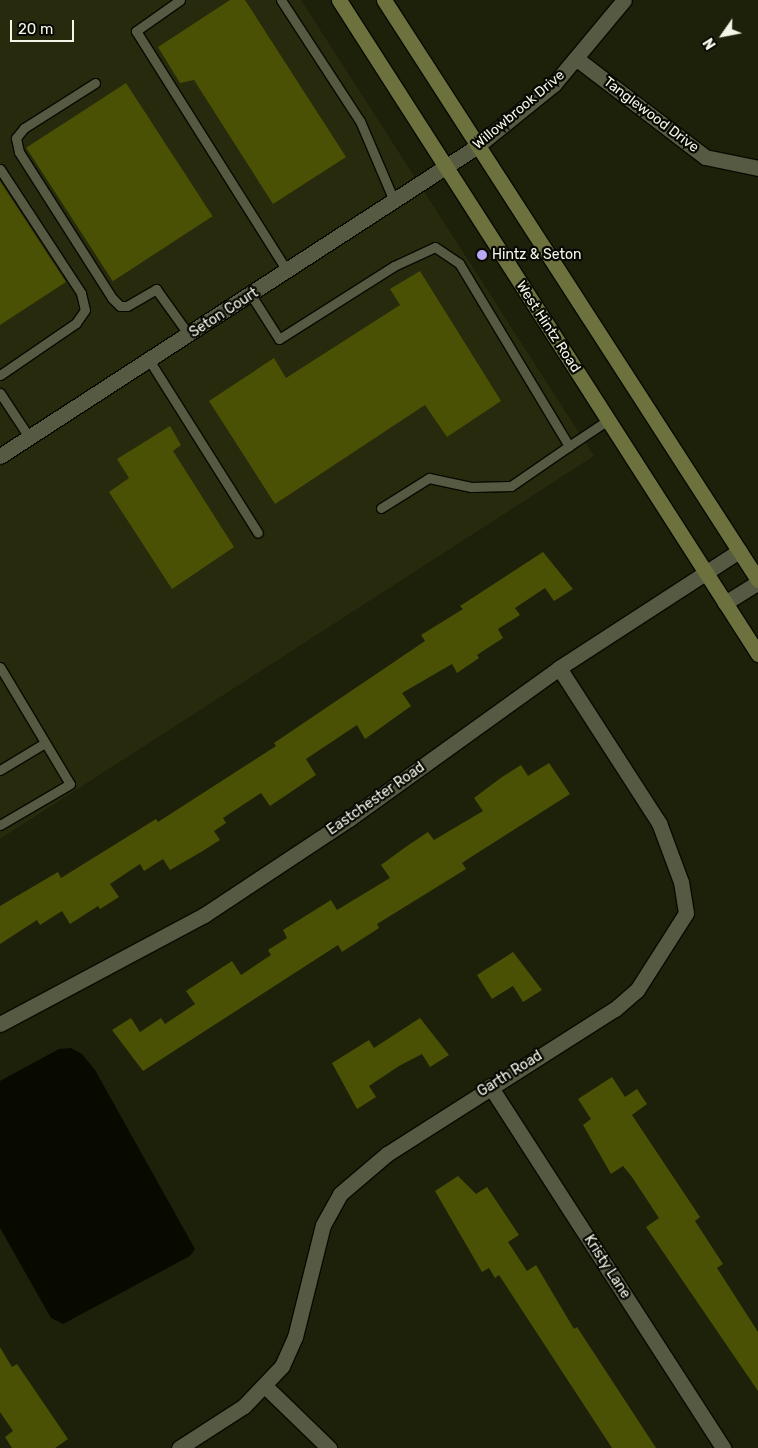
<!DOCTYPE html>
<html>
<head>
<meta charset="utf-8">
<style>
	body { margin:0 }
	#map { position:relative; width:758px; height:1448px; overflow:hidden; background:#1e210a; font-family:Rubik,sans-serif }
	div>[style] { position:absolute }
	.built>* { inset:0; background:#272a0c }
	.water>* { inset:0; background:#080a00 }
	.building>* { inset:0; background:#4a5004; transform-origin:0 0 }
	.roads { filter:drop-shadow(1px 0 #080a00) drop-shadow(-1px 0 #080a00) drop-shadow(0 1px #080a00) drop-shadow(0 -1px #080a00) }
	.service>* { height:9px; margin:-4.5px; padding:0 4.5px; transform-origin:4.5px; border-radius:4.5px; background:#575a42 }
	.minor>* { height:15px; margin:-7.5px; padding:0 7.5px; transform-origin:7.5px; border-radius:7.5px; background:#575a42 }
	.secondary>* { height:15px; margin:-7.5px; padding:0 7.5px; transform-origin:7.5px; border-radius:7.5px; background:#6c713e }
	.dots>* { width:14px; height:14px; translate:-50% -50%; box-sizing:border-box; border:2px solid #080903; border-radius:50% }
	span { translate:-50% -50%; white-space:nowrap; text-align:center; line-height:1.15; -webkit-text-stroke:4.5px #080903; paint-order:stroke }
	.street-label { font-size:14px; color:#f4f7e8 }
	.poi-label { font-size:14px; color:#f4f7e8 }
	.left { translate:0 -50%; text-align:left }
	.north { position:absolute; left:698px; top:10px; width:50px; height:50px; -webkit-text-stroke:4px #080903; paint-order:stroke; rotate:237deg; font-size:14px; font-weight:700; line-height:20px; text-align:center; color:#f4f7e8 }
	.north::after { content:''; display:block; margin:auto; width:18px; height:22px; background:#f4f7e8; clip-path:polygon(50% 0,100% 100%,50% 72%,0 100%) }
	.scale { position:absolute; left:10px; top:20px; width:64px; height:22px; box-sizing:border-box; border:2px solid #f4f7e8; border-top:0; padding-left:6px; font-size:15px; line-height:18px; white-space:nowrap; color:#f4f7e8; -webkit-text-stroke:4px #080903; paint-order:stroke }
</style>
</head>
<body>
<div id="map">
	<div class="built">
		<div style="clip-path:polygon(0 0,301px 0,594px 456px,0 839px)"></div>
	</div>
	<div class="water">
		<div style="clip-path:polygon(71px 1048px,82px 1054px,95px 1070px,195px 1249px,190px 1256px,63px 1324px,51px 1318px,0 1228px,0 1081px,59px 1049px)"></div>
	</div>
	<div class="building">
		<div style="clip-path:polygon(230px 0,245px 0,346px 157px,273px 204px,194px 80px,180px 83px,158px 47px)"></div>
		<div style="left:126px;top:83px;width:159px;height:119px;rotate:57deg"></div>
		<div style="clip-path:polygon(0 181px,66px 282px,0 325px)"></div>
		<div style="clip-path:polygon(420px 271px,501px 401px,447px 437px,425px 405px,275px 504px,209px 401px,274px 358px,286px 378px,400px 305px,390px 289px)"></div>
		<div style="clip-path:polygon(170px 426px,181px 445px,173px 451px,234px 547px,172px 589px,109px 492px,129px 478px,117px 459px)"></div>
		<div style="clip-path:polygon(543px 552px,573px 589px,554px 601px,545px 588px,515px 608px,520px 615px,498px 629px,503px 638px,477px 655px,479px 658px,457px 673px,452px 664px,402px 693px,411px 706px,365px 739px,357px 725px,306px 759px,316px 775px,270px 806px,261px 793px,223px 818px,226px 823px,214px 831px,220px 840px,201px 852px,170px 870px,163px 859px,144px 871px,140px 864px,110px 884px,119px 897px,100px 909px,98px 906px,70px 924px,62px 911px,40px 925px,37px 920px,0 944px,0 906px,58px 872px,61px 878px,156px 819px,158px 822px,276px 746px,274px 743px,425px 641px,421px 635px,463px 609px,460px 606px)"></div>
		<div style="clip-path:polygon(549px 763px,570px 794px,471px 857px,462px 863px,466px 869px,377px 924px,379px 928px,342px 952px,338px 945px,143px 1071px,112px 1030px,131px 1018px,140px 1032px,161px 1018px,165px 1024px,195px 1004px,186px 991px,232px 961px,241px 975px,271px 955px,268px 950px,287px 938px,283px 930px,331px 900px,337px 910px,390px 878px,381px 865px,407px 846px,428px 832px,434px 840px,483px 811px,474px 798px,502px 777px,521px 765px,528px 776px)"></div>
		<div style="clip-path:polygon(513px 952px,542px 990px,523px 1002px,513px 986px,492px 999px,477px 975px)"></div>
		<div style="clip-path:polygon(420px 1018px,449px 1055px,430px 1067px,422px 1054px,399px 1066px,369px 1086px,376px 1097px,357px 1109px,332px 1063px,369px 1040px,374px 1048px)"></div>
		<div style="clip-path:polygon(612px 1077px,625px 1097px,637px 1089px,647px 1104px,632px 1115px,700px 1217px,695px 1221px,723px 1264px,717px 1268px,758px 1332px,758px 1391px,646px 1227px,659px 1218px,632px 1177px,623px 1166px,611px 1174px,583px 1125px,591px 1119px,578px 1099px)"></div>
		<div style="clip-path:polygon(458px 1176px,476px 1194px,487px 1187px,519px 1235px,508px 1242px,527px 1271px,536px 1265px,574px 1329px,577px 1327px,656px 1448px,612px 1448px,499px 1275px,495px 1278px,489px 1268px,482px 1272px,435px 1191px)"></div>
		<div style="clip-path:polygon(0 1347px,12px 1367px,17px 1364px,68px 1439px,55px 1448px,12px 1448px,5px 1437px,13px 1431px,0 1412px)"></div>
	</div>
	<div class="roads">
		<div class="service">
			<div style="left:180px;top:0;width:54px;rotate:144.8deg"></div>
			<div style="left:136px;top:31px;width:285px;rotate:57.8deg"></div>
			<div style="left:281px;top:0;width:145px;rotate:56.9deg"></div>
			<div style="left:360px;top:121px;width:89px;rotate:66.9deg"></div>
			<div style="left:95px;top:83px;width:84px;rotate:147.6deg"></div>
			<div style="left:24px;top:128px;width:13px;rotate:129deg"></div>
			<div style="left:16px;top:138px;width:14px;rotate:78deg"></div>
			<div style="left:19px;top:152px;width:173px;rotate:57.5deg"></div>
			<div style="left:112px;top:298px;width:11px;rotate:45deg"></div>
			<div style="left:120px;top:306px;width:7px"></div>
			<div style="left:127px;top:306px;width:34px;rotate:-30deg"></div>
			<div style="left:156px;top:289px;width:57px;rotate:54.3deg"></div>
			<div style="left:0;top:169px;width:148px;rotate:56.8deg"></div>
			<div style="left:81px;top:293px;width:17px;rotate:77deg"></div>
			<div style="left:85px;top:310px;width:16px;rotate:125deg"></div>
			<div style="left:76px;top:323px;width:92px;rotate:145.6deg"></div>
			<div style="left:251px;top:295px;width:52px;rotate:57.5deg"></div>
			<div style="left:279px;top:339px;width:136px;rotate:-32.4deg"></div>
			<div style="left:394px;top:266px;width:45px;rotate:-24.9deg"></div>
			<div style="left:435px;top:247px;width:29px;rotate:34deg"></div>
			<div style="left:459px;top:263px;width:214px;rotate:59deg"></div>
			<div style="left:569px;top:446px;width:47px;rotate:-33.7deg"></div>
			<div style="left:149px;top:360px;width:204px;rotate:57.8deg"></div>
			<div style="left:0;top:393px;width:53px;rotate:56.6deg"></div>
			<div style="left:381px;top:508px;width:57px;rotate:-32deg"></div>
			<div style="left:429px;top:478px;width:43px;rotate:12.1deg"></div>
			<div style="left:471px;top:487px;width:40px;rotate:-1.4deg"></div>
			<div style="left:511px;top:486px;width:70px;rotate:-34.6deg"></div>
			<div style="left:0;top:667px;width:136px;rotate:59.1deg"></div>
			<div style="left:70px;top:784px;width:81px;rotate:149.6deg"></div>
			<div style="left:0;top:770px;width:52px;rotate:-31deg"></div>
		</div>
		<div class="minor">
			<div style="left:577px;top:59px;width:161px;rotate:37.4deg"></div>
			<div style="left:705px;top:157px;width:54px;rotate:11.7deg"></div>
			<div style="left:0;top:456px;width:568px;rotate:-32.99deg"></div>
			<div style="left:476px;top:147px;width:100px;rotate:-38.9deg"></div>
			<div style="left:554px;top:84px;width:109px;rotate:-50.2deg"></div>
			<div style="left:725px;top:603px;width:39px;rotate:-32deg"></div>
			<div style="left:0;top:1024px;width:231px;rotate:-28.1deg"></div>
			<div style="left:204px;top:915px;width:174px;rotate:-33.5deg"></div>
			<div style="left:349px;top:819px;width:259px;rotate:-35.7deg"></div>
			<div style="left:559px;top:668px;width:215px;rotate:-33deg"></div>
			<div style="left:490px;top:1086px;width:431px;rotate:57.2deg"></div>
			<div style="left:266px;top:1387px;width:88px;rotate:44.1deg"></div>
			<div style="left:179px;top:1448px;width:77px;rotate:-32.9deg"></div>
			<div style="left:244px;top:1406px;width:55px;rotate:-46.5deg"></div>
			<div style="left:282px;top:1366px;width:32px;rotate:-66deg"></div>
			<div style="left:295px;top:1337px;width:115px;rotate:-76deg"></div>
			<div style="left:323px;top:1225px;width:35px;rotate:-61deg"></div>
			<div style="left:340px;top:1194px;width:62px;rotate:-40.4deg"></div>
			<div style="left:387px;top:1154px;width:270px;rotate:-32.5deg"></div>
			<div style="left:615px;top:1009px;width:29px;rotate:-41deg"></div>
			<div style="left:637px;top:990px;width:91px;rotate:-57.5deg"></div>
			<div style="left:686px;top:913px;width:31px;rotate:-99deg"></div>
			<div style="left:681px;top:882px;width:63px;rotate:-110.4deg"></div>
			<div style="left:659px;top:823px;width:184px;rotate:-122.8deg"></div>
		</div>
		<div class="secondary">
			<div style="left:339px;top:0;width:777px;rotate:57.35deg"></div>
			<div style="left:384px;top:0;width:690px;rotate:57.18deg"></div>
		</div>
	</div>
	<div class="dots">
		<div style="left:482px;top:255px;background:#bca9f5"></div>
	</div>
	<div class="street-label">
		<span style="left:519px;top:110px;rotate:-40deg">Willowbrook Drive</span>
		<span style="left:651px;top:115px;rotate:37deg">Tanglewood Drive</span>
		<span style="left:224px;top:313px;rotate:-33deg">Seton Court</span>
		<span style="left:548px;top:327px;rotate:57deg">West Hintz Road</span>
		<span style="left:376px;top:799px;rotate:-35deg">Eastchester Road</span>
		<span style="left:510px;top:1074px;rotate:-32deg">Garth Road</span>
		<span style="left:607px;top:1267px;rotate:57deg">Kristy Lane</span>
	</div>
	<div class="poi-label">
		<span class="left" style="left:492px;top:255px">Hintz &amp; Seton</span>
	</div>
	<div class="north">N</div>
	<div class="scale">20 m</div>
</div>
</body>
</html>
